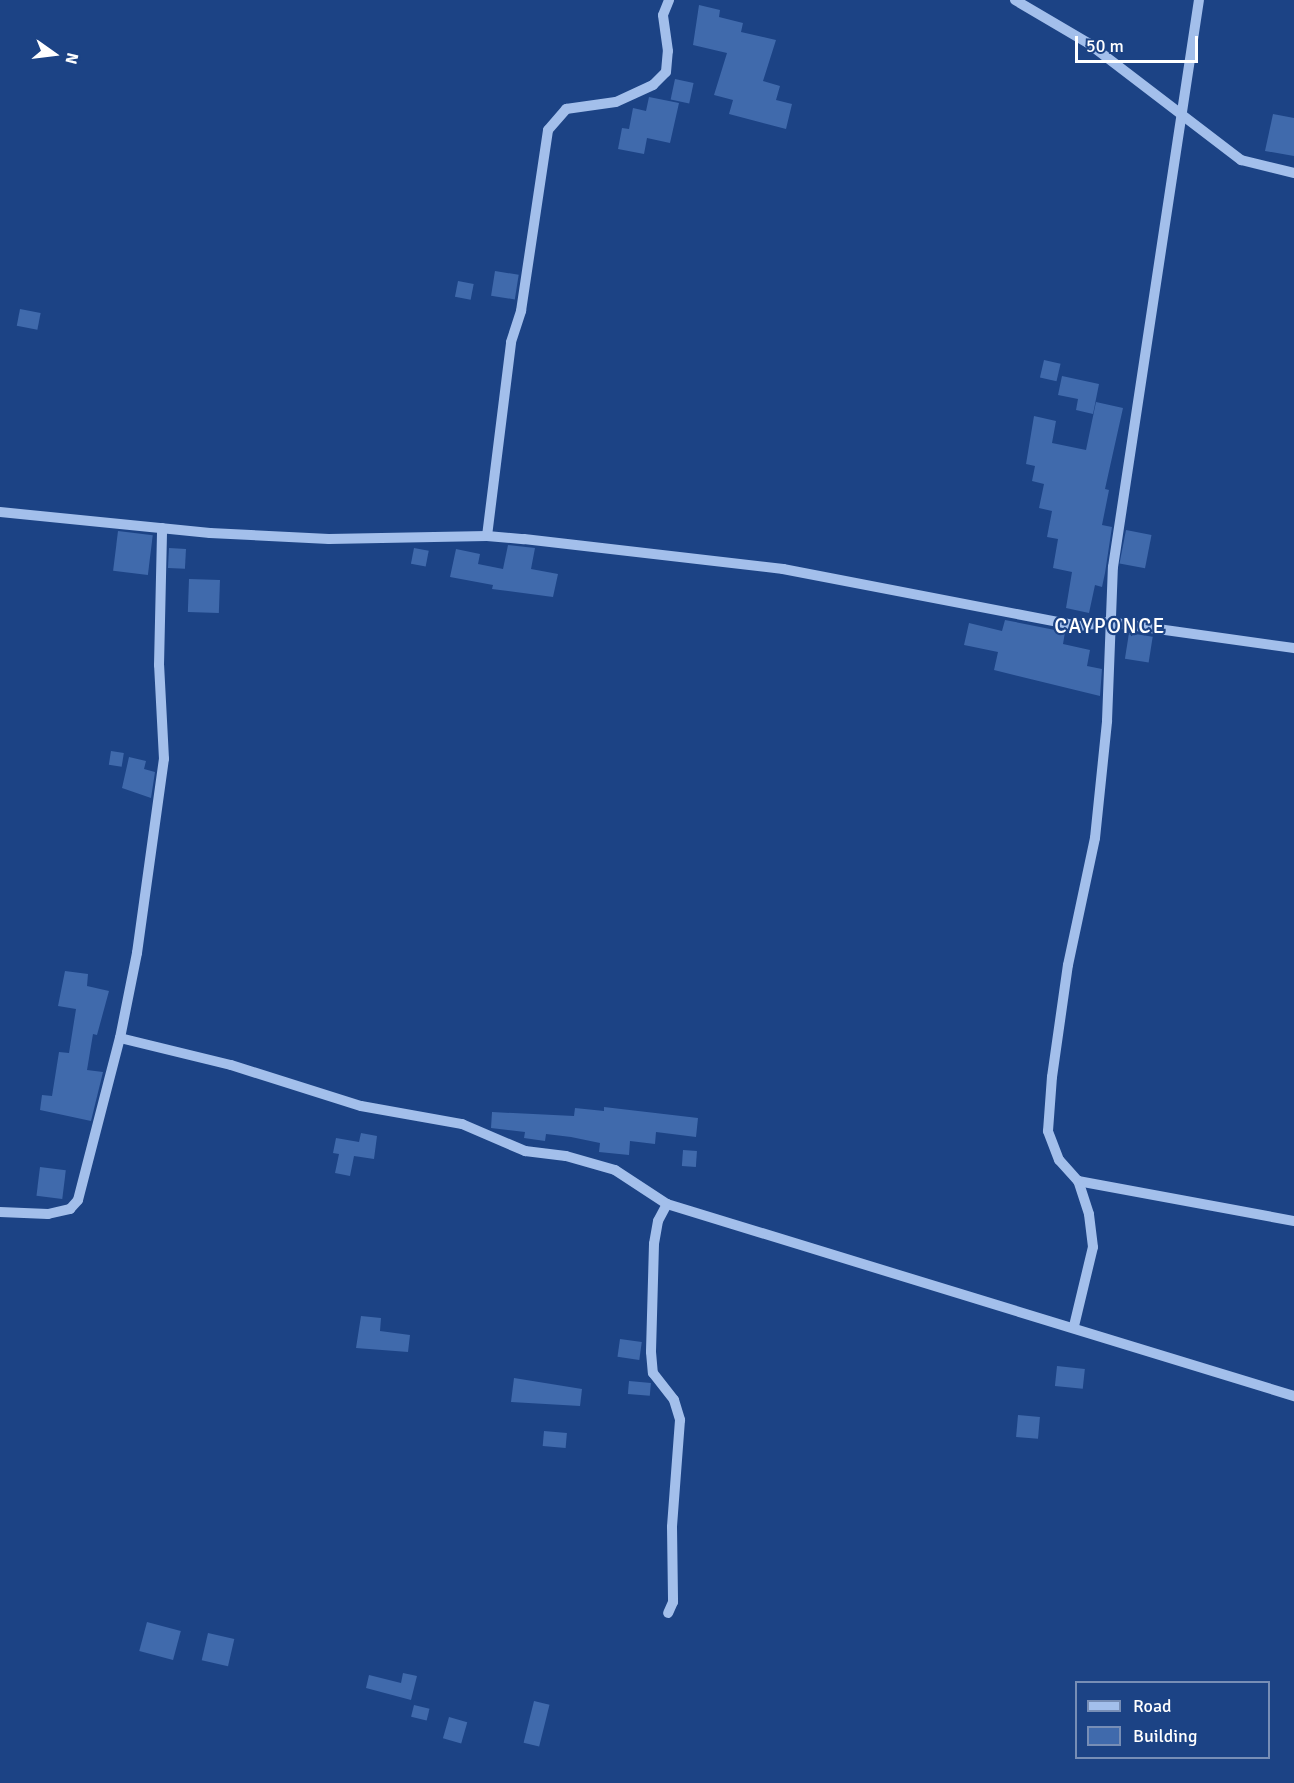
<!DOCTYPE html>
<html>
<head>
<meta charset="utf-8">
<style>
	body { margin:0 }
	#map { position:relative; width:1294px; height:1783px; overflow:hidden; background:#1c4385; font-family:Signika,sans-serif }
	div>[style] { position:absolute }
	.building>* { inset:0; background:#406aac; transform-origin:0 0 }
	.minor>* { height:10px; margin:-5px; padding:0 5px; transform-origin:5px; border-radius:5px; background:#a3bfeb }
	span { translate:-50% -50%; white-space:nowrap; text-align:center; line-height:1.15; -webkit-text-stroke:4.5px #1c4385; paint-order:stroke }
	.quarter-label { font-size:21px; color:#fff; letter-spacing:1.5px }
	.legend { position:absolute; left:1075px; top:1681px; width:195px; height:78px; box-sizing:border-box; background:#1c4385; border:2px solid #778eb6; margin:0; padding:8px 10px; list-style:none; font-size:18px; color:#fff }
	.legend li { display:flex; align-items:center; gap:12px; height:30px }
	.legend b { width:30px; border:2px solid #778eb6 }
	.north { position:absolute; left:24px; top:24px; width:60px; height:60px; -webkit-text-stroke:4px #1c4385; paint-order:stroke; rotate:104deg; font-size:16px; font-weight:700; line-height:24px; text-align:center; color:#fff }
	.north::after { content:''; display:block; margin:auto; width:21px; height:27px; background:#fff; clip-path:polygon(50% 0,100% 100%,50% 72%,0 100%) }
	.scale { position:absolute; left:1075px; top:36px; width:123px; height:27px; box-sizing:border-box; border:3px solid #fff; border-top:0; padding-left:8px; font-size:18px; line-height:21px; white-space:nowrap; color:#fff; -webkit-text-stroke:4px #1c4385; paint-order:stroke }
</style>
</head>
<body>
<div id="map">
	<div class="building">
		<div style="clip-path:polygon(699px 5px,720px 10px,719px 17px,743px 23px,741px 32px,776px 40px,763px 81px,780px 86px,776px 100px,792px 104px,786px 129px,729px 114px,733px 100px,714px 95px,727px 53px,693px 45px)"></div>
		<div style="left:675px;top:79px;width:19px;height:21px;rotate:12deg"></div>
		<div style="clip-path:polygon(649px 97px,679px 103px,670px 143px,647px 138px,644px 154px,618px 149px,622px 128px,629px 129px,633px 108px,646px 111px)"></div>
		<div style="clip-path:polygon(1273px 114px,1294px 118px,1294px 156px,1265px 151px)"></div>
		<div style="left:495px;top:271px;width:24px;height:25px;rotate:9deg"></div>
		<div style="left:458px;top:281px;width:16px;height:16px;rotate:11deg"></div>
		<div style="left:20px;top:309px;width:21px;height:17px;rotate:11deg"></div>
		<div style="left:1044px;top:360px;width:17px;height:18px;rotate:13deg"></div>
		<div style="clip-path:polygon(1062px 376px,1099px 384px,1093px 414px,1076px 410px,1078px 399px,1058px 395px)"></div>
		<div style="clip-path:polygon(1096px 402px,1123px 408px,1105px 489px,1109px 490px,1102px 525px,1112px 527px,1105px 573px,1102px 587px,1095px 585px,1089px 613px,1066px 608px,1072px 572px,1053px 568px,1058px 539px,1047px 537px,1052px 511px,1039px 508px,1044px 484px,1032px 481px,1035px 466px,1026px 464px,1034px 416px,1056px 421px,1052px 443px,1086px 450px)"></div>
		<div style="left:1126px;top:530px;width:26px;height:34px;rotate:11deg"></div>
		<div style="left:118px;top:531px;width:35px;height:40px;rotate:7deg"></div>
		<div style="clip-path:polygon(508px 545px,535px 548px,531px 569px,558px 574px,553px 597px,492px 589px,493px 585px,450px 577px,456px 549px,480px 554px,478px 564px,503px 569px)"></div>
		<div style="left:169px;top:548px;width:17px;height:20px;rotate:3deg"></div>
		<div style="left:414px;top:548px;width:15px;height:16px;rotate:11deg"></div>
		<div style="left:189px;top:579px;width:31px;height:33px;rotate:2deg"></div>
		<div style="clip-path:polygon(1005px 620px,1065px 632px,1063px 644px,1090px 650px,1087px 666px,1102px 669px,1100px 696px,994px 670px,998px 652px,964px 645px,969px 623px,1002px 631px)"></div>
		<div style="left:1129px;top:633px;width:24px;height:26px;rotate:9deg"></div>
		<div style="left:111px;top:751px;width:13px;height:14px;rotate:9deg"></div>
		<div style="clip-path:polygon(129px 757px,146px 761px,144px 769px,155px 772px,151px 798px,122px 788px)"></div>
		<div style="clip-path:polygon(65px 971px,88px 974px,87px 986px,109px 991px,97px 1035px,93px 1034px,87px 1070px,103px 1072px,91px 1121px,40px 1110px,42px 1095px,52px 1096px,59px 1052px,69px 1053px,76px 1009px,58px 1006px)"></div>
		<div style="clip-path:polygon(604px 1107px,698px 1118px,696px 1137px,656px 1132px,655px 1144px,630px 1141px,629px 1155px,599px 1152px,600px 1143px,571px 1137px,546px 1134px,545px 1141px,524px 1138px,525px 1132px,491px 1128px,492px 1112px,574px 1116px,575px 1108px,604px 1111px)"></div>
		<div style="clip-path:polygon(361px 1133px,377px 1136px,374px 1159px,354px 1156px,350px 1176px,335px 1173px,339px 1154px,333px 1153px,336px 1138px,359px 1142px)"></div>
		<div style="left:683px;top:1150px;width:14px;height:16px;rotate:4deg"></div>
		<div style="left:40px;top:1167px;width:26px;height:29px;rotate:7deg"></div>
		<div style="clip-path:polygon(361px 1316px,381px 1318px,380px 1331px,410px 1335px,408px 1352px,356px 1348px)"></div>
		<div style="left:620px;top:1339px;width:22px;height:18px;rotate:8deg"></div>
		<div style="left:1057px;top:1366px;width:28px;height:20px;rotate:6deg"></div>
		<div style="clip-path:polygon(514px 1378px,582px 1389px,580px 1406px,511px 1402px)"></div>
		<div style="left:629px;top:1381px;width:22px;height:13px;rotate:5deg"></div>
		<div style="left:1018px;top:1415px;width:22px;height:22px;rotate:5deg"></div>
		<div style="left:544px;top:1431px;width:23px;height:15px;rotate:5deg"></div>
		<div style="left:147px;top:1622px;width:35px;height:30px;rotate:15deg"></div>
		<div style="left:208px;top:1633px;width:27px;height:28px;rotate:13deg"></div>
		<div style="clip-path:polygon(403px 1673px,417px 1676px,411px 1700px,366px 1688px,369px 1675px,401px 1683px)"></div>
		<div style="left:534px;top:1701px;width:16px;height:43px;rotate:14deg"></div>
		<div style="left:414px;top:1705px;width:16px;height:12px;rotate:14deg"></div>
		<div style="left:449px;top:1717px;width:19px;height:22px;rotate:16deg"></div>
	</div>
	<div class="minor">
		<div style="left:1015px;top:0;width:85px;rotate:30.5deg"></div>
		<div style="left:1088px;top:43px;width:193px;rotate:37.4deg"></div>
		<div style="left:1241px;top:160px;width:55px;rotate:13.8deg"></div>
		<div style="left:0;top:512px;width:211px;rotate:5.7deg"></div>
		<div style="left:210px;top:533px;width:119px;rotate:2.9deg"></div>
		<div style="left:329px;top:539px;width:158px;rotate:-1.1deg"></div>
		<div style="left:487px;top:536px;width:37px;rotate:5deg"></div>
		<div style="left:524px;top:539px;width:261px;rotate:6.6deg"></div>
		<div style="left:783px;top:569px;width:302px;rotate:10.9deg"></div>
		<div style="left:1080px;top:626px;width:28px;rotate:-8deg"></div>
		<div style="left:1108px;top:622px;width:188px;rotate:8deg"></div>
		<div style="left:487px;top:536px;width:195px;rotate:-82.9deg"></div>
		<div style="left:511px;top:342px;width:33px;rotate:-72deg"></div>
		<div style="left:521px;top:311px;width:183px;rotate:-81.5deg"></div>
		<div style="left:548px;top:130px;width:28px;rotate:-49deg"></div>
		<div style="left:566px;top:109px;width:50px;rotate:-8deg"></div>
		<div style="left:616px;top:102px;width:41px;rotate:-24.7deg"></div>
		<div style="left:653px;top:85px;width:18px;rotate:-45deg"></div>
		<div style="left:666px;top:72px;width:21px;rotate:-85deg"></div>
		<div style="left:668px;top:51px;width:36px;rotate:-98deg"></div>
		<div style="left:663px;top:15px;width:16px;rotate:-68deg"></div>
		<div style="left:120px;top:1038px;width:114px;rotate:13.7deg"></div>
		<div style="left:231px;top:1065px;width:136px;rotate:17.5deg"></div>
		<div style="left:361px;top:1106px;width:103px;rotate:10.1deg"></div>
		<div style="left:462px;top:1124px;width:69px;rotate:23.2deg"></div>
		<div style="left:525px;top:1151px;width:41px;rotate:7deg"></div>
		<div style="left:566px;top:1156px;width:51px;rotate:15.9deg"></div>
		<div style="left:615px;top:1170px;width:62px;rotate:33.2deg"></div>
		<div style="left:667px;top:1204px;width:656px;rotate:17.03deg"></div>
		<div style="left:1078px;top:1181px;width:220px;rotate:10.5deg"></div>
		<div style="left:667px;top:1204px;width:19px;rotate:118deg"></div>
		<div style="left:658px;top:1221px;width:23px;rotate:100deg"></div>
		<div style="left:654px;top:1244px;width:108px;rotate:91.6deg"></div>
		<div style="left:651px;top:1352px;width:21px;rotate:85deg"></div>
		<div style="left:653px;top:1373px;width:34px;rotate:52deg"></div>
		<div style="left:674px;top:1400px;width:21px;rotate:73deg"></div>
		<div style="left:680px;top:1420px;width:107px;rotate:94.3deg"></div>
		<div style="left:672px;top:1527px;width:75px;rotate:89.2deg"></div>
		<div style="left:673px;top:1602px;width:12px;rotate:114deg"></div>
		<div style="left:0;top:1212px;width:48px;rotate:2.4deg"></div>
		<div style="left:48px;top:1214px;width:23px;rotate:-13deg"></div>
		<div style="left:70px;top:1209px;width:12px;rotate:-48deg"></div>
		<div style="left:78px;top:1200px;width:167px;rotate:-75.5deg"></div>
		<div style="left:120px;top:1038px;width:87px;rotate:-78.7deg"></div>
		<div style="left:137px;top:953px;width:196px;rotate:-82.1deg"></div>
		<div style="left:164px;top:759px;width:94px;rotate:-93deg"></div>
		<div style="left:159px;top:665px;width:137px;rotate:-88.7deg"></div>
		<div style="left:1074px;top:1326px;width:81px;rotate:-76.5deg"></div>
		<div style="left:1093px;top:1247px;width:33px;rotate:-97deg"></div>
		<div style="left:1089px;top:1214px;width:35px;rotate:-108deg"></div>
		<div style="left:1078px;top:1181px;width:28px;rotate:-132deg"></div>
		<div style="left:1059px;top:1160px;width:31px;rotate:-111deg"></div>
		<div style="left:1048px;top:1131px;width:54px;rotate:-85.8deg"></div>
		<div style="left:1052px;top:1077px;width:113px;rotate:-81.9deg"></div>
		<div style="left:1068px;top:965px;width:130px;rotate:-78deg"></div>
		<div style="left:1095px;top:838px;width:118px;rotate:-84.1deg"></div>
		<div style="left:1107px;top:721px;width:154px;rotate:-87.8deg"></div>
		<div style="left:1113px;top:567px;width:573px;rotate:-81.38deg"></div>
	</div>
	<div class="quarter-label">
		<span style="left:1110px;top:626px">CAYPONCE</span>
	</div>
	<ul class="legend">
	<li><b style="height:8px;background:#a3bfeb"></b>Road</li>
	<li><b style="height:16px;background:#406aac"></b>Building</li>
	</ul>
	<div class="north">N</div>
	<div class="scale">50 m</div>
</div>
</body>
</html>
